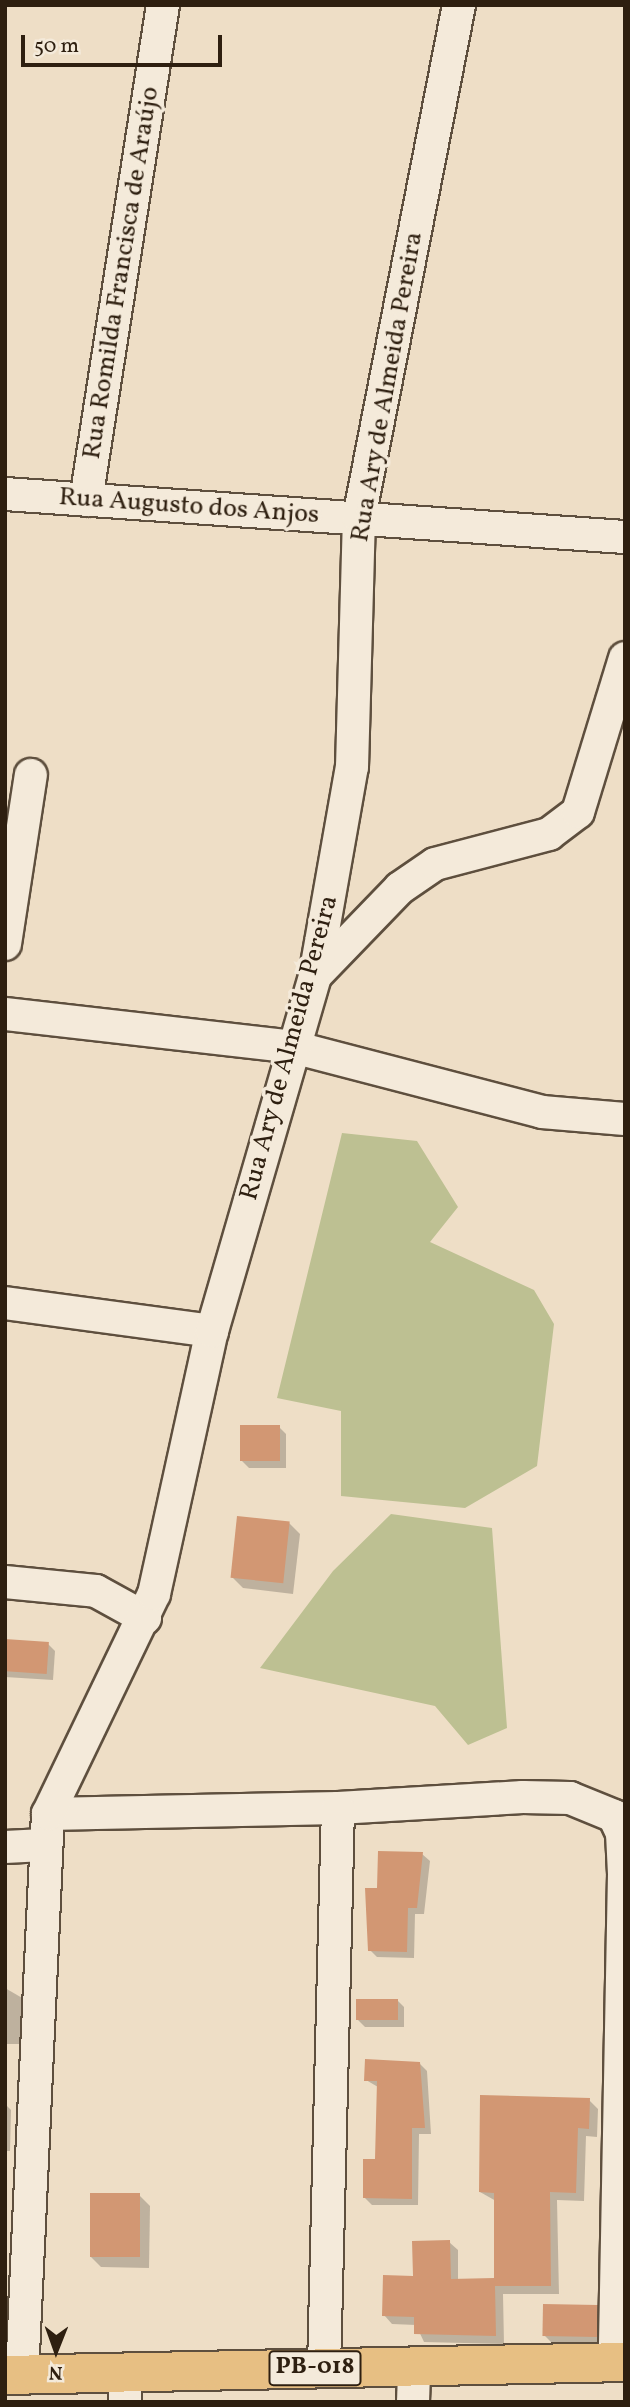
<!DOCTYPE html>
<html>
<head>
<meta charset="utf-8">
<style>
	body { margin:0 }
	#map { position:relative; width:630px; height:2407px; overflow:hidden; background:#eedec6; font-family:Vollkorn,serif }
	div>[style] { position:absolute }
	.green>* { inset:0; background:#bdc092 }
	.shadow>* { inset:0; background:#0003 }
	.building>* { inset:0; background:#d29773; transform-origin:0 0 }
	.roads { filter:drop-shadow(2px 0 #5e4f3e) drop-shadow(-2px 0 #5e4f3e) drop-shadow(0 2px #5e4f3e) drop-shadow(0 -2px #5e4f3e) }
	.street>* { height:32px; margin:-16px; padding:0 16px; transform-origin:16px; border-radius:16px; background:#f4eada }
	.primary>* { height:38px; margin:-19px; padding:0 19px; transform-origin:19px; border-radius:19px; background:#e7bf83 }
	span { translate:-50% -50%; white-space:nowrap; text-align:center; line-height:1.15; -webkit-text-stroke:7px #f4eada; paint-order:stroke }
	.shield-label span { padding:2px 5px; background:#f4eada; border:2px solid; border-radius:5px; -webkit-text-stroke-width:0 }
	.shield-label { font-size:24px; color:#2e1f10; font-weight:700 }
	.street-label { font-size:26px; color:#2e1f10 }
	.frame { position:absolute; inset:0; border:7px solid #2e1f10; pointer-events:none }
	.north { position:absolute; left:21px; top:2316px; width:70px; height:70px; -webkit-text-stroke:5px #f4eada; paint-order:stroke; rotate:181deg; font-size:19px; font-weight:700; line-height:28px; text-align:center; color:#2e1f10 }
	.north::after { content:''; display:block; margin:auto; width:24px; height:32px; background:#2e1f10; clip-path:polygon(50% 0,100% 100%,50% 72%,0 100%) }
	.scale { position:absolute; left:21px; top:35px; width:201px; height:32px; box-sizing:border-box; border:4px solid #2e1f10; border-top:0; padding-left:9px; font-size:21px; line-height:24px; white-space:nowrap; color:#2e1f10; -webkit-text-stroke:5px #f4eada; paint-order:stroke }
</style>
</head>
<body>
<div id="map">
	<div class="green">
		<div style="clip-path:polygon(342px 1133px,417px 1141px,458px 1207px,430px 1242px,534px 1290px,554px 1324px,537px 1466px,465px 1508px,341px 1496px,341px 1411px,277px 1398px)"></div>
		<div style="clip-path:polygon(391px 1514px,492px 1528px,507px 1728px,468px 1745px,435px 1706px,260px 1668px,333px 1571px)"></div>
	</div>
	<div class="shadow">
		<div style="clip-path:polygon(279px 1427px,286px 1434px,286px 1468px,249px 1468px,242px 1461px)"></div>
		<div style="clip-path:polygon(289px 1523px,300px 1534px,293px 1594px,243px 1588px,232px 1577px)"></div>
		<div style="clip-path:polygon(5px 1641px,48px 1644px,55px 1651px,53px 1680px,5px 1677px)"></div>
		<div style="clip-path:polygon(422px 1854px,430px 1861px,424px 1914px,415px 1914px,414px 1958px,377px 1957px,370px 1950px)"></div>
		<div style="clip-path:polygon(5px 1988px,24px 1999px,24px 2044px,5px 2044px)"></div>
		<div style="clip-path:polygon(397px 2000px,404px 2007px,404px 2027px,365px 2027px,358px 2020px)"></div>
		<div style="clip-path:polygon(419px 2063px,427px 2071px,431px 2134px,419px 2134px,418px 2205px,372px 2205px,365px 2198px,377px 2161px,378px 2087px,366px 2080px)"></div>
		<div style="clip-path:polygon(589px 2100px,598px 2109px,597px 2137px,586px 2136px,584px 2201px,557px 2200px,559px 2294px,503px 2294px,504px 2344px,424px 2342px,416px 2325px,392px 2324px,384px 2315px,449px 2242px,458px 2250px,458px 2280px,496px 2279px,496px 2201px,480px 2192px)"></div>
		<div style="clip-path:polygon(5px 2104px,11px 2110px,10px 2151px,5px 2151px)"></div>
		<div style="clip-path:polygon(139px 2195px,150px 2206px,149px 2268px,101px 2267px,91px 2257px)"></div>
		<div style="clip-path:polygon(597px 2307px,604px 2314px,604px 2343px,551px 2342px,544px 2335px)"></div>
	</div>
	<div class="building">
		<div style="left:240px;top:1425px;width:40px;height:36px"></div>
		<div style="left:237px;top:1516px;width:53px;height:62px;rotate:6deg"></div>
		<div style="left:5px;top:1639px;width:44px;height:32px;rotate:4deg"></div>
		<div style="clip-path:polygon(378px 1851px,423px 1852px,417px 1908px,408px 1908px,407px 1952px,368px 1951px,365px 1888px,377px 1888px)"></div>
		<div style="left:356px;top:1999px;width:42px;height:21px"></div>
		<div style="clip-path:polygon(365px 2059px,420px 2062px,425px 2128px,412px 2128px,412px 2199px,363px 2198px,363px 2159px,375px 2159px,377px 2081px,364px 2081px)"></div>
		<div style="clip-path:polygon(480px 2095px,590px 2098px,589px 2129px,578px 2128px,576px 2193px,550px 2192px,551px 2286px,495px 2286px,496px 2336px,414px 2334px,414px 2317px,382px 2316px,383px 2275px,413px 2276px,412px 2241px,450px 2240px,451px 2279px,494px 2278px,494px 2193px,479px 2192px)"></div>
		<div style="left:90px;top:2193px;width:50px;height:64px"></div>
		<div style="left:543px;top:2304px;width:55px;height:32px;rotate:1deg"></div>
	</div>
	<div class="roads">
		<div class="street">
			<div style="left:5px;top:494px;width:621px;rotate:3.97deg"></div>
			<div style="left:86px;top:500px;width:501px;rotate:-81.16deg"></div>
			<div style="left:5px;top:944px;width:171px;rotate:-81.3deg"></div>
			<div style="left:315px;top:976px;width:122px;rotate:-46deg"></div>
			<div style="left:400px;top:888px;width:42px;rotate:-34.4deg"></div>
			<div style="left:435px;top:864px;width:118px;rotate:-14.7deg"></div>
			<div style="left:549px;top:834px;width:36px;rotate:-37deg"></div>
			<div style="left:578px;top:812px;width:161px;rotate:-73deg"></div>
			<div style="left:5px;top:1014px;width:290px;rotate:6.5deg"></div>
			<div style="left:293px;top:1047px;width:257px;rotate:14.6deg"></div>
			<div style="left:542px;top:1112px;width:83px;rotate:4.8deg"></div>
			<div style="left:5px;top:1303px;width:209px;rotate:7.7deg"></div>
			<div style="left:5px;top:1582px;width:91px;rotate:5.6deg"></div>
			<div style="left:96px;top:1591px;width:56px;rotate:28.9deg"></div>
			<div style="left:48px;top:1814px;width:290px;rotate:-1.2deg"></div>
			<div style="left:338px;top:1808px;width:185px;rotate:-3.4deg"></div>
			<div style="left:523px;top:1797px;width:47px;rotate:1.2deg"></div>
			<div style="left:570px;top:1798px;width:48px;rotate:22.2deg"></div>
			<div style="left:614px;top:1816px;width:19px;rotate:65deg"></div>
			<div style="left:622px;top:1833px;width:41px;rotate:87.2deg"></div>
			<div style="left:624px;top:1874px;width:488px;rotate:91.1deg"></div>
			<div style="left:5px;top:1847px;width:39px;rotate:-3deg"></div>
			<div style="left:324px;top:2368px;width:560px;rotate:-88.57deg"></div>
			<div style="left:22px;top:2375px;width:562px;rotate:-87.35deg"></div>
			<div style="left:48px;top:1814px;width:244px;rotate:-64.3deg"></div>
			<div style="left:154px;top:1594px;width:269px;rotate:-77.6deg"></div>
			<div style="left:212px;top:1331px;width:370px;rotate:-73.8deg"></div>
			<div style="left:315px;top:976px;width:212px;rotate:-80deg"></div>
			<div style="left:352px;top:767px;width:249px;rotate:-88.4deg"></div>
			<div style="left:359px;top:518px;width:523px;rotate:-78.97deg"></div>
			<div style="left:125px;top:2375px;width:27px;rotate:90deg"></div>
			<div style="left:413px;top:2402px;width:35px;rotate:-88deg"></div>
		</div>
		<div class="primary">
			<div style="left:5px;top:2375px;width:620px;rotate:-1.2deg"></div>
		</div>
	</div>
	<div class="shield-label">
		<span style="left:315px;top:2368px">PB-018</span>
	</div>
	<div class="street-label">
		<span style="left:122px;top:273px;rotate:-81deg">Rua Romilda Francisca de Araújo</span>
		<span style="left:388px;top:387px;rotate:-80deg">Rua Ary de Almeida Pereira</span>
		<span style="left:189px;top:507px;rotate:4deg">Rua Augusto dos Anjos</span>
		<span style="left:290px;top:1048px;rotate:-75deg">Rua Ary de Almeida Pereira</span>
	</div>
	<div class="frame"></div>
	<div class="north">N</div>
	<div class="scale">50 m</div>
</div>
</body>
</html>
